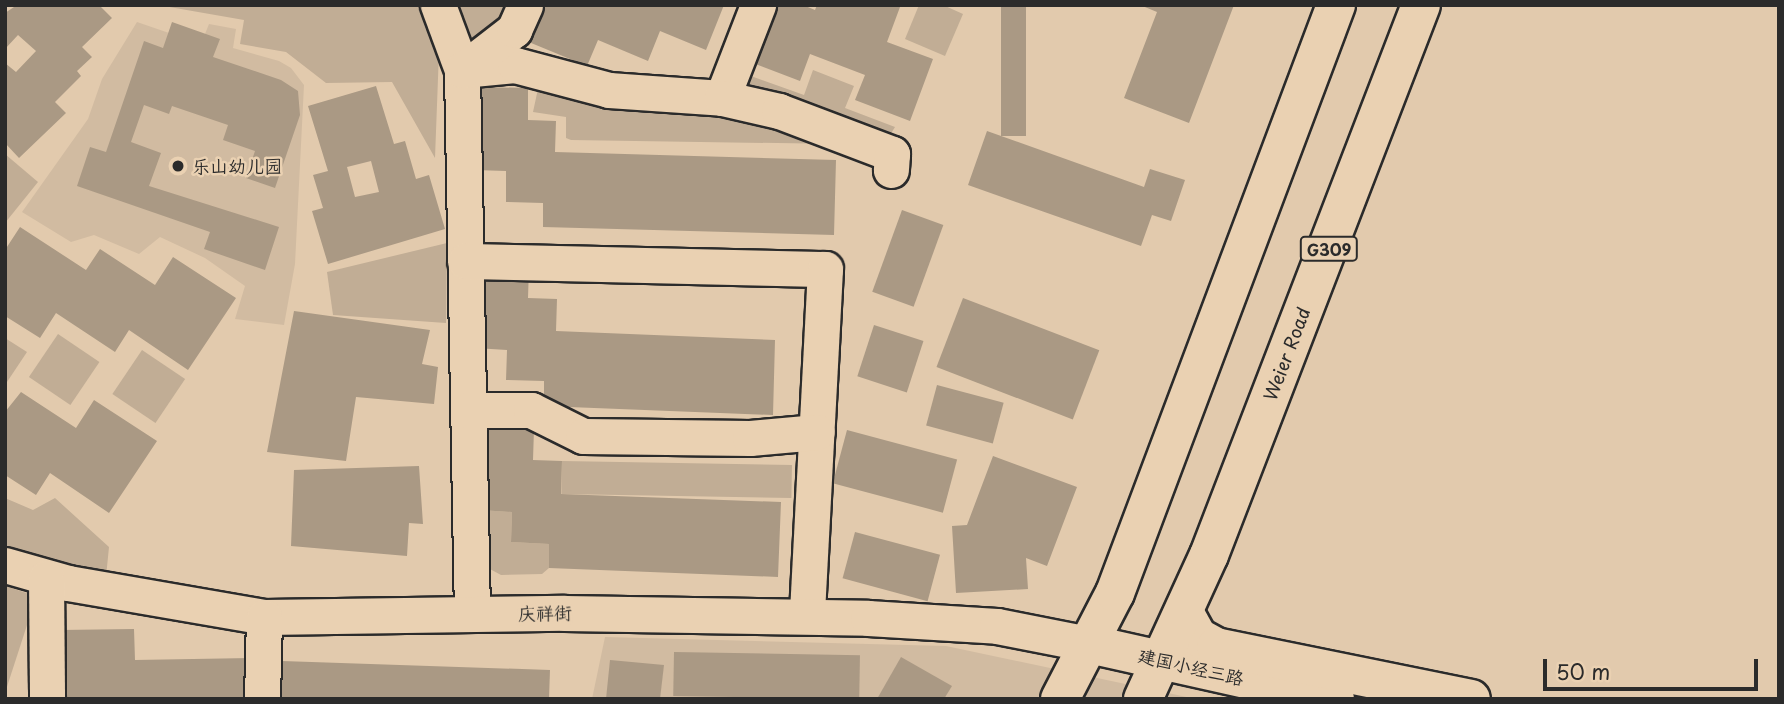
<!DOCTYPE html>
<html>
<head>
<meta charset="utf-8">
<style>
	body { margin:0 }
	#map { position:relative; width:1784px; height:704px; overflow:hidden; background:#e2caad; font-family:"Playpen Sans","LXGW WenKai TC",sans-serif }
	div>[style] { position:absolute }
	.built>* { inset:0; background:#d1bba1 }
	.green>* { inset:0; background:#c1ad95; transform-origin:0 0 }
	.building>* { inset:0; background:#aa9984; transform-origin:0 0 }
	.roads { filter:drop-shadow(2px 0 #2b2b2b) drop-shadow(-2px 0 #2b2b2b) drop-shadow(0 2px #2b2b2b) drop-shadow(0 -2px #2b2b2b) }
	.minor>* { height:35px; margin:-17.5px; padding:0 17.5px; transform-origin:17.5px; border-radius:17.5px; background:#ead1b2 }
	.major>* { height:38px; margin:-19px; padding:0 19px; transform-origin:19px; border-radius:19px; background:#ead1b2 }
	.highway>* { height:38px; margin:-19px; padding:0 19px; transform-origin:19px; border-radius:19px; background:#ead1b2 }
	.dots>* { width:19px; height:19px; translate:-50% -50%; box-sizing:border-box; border:4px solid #ead1b2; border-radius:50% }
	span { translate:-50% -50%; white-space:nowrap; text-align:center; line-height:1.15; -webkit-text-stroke:5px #ead1b2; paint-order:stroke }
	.shield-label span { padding:2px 5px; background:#ead1b2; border:2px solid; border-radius:5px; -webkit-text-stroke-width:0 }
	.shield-label { font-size:16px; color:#2b2b2b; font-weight:700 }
	.poi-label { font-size:18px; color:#2b2b2b }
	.left { translate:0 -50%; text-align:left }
	.street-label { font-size:18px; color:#2b2b2b }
	.frame { position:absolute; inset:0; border:7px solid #2b2b2b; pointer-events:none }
	.scale { position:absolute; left:1543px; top:659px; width:215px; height:32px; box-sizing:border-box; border:4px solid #2b2b2b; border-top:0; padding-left:9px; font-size:21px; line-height:24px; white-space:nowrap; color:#2b2b2b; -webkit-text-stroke:5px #ead1b2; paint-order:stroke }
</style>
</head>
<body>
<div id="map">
	<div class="built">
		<div style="clip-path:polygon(137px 22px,201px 44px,209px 24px,236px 29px,233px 48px,279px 61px,291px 68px,304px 85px,295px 264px,284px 325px,235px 319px,245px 286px,205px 258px,160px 237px,139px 254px,94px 235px,71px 242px,22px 212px,88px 119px,102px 79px)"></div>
		<div style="clip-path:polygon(605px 637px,946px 646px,1196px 699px,592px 699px)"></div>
	</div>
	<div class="green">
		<div style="clip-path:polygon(158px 5px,426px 5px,440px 25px,435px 158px,392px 82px,326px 83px,286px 52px,240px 44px,244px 20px)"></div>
		<div style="clip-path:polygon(451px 5px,508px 5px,502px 19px,465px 49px)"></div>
		<div style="clip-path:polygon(919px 5px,943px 5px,963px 14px,945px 56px,905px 39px)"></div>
		<div style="clip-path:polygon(813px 70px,854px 86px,845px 108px,895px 127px,877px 156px,838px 144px,571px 140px,566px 138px,566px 117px,533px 112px,539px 84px,735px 108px,748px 75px,804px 95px)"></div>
		<div style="clip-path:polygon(5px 154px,38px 182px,5px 223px)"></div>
		<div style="clip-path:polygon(447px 243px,446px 323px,333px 315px,327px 272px)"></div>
		<div style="left:58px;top:334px;width:50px;height:52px;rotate:34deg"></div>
		<div style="clip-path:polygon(5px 338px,27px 352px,5px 385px)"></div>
		<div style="left:142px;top:350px;width:52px;height:53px;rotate:34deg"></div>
		<div style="left:562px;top:461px;width:230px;height:33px;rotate:1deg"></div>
		<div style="clip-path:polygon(5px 498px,33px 510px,55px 498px,109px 547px,106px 577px,5px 549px)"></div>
		<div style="clip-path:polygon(480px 510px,512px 512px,511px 542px,549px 544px,549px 568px,542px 574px,501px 575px,488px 568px)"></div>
		<div style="left:5px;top:586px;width:33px;height:113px;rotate:18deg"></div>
	</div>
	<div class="building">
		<div style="clip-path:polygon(17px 5px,99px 5px,112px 18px,82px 47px,92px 57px,77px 71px,81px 76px,55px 102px,66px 113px,19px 158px,5px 143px,5px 63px,16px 72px,36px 51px,18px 35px,5px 49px,5px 13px)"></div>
		<div style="clip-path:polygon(533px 5px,724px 5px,706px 50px,660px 31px,648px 61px,598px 40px,587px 66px,519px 38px)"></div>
		<div style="clip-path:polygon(766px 5px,803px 5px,815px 10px,817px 5px,900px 7px,887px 42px,933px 59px,910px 121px,855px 100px,865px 75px,810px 54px,800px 81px,745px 60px)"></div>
		<div style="left:1001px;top:5px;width:25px;height:131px"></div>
		<div style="clip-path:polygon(1140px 5px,1234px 5px,1189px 123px,1124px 98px,1157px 12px)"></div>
		<div style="clip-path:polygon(172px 22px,220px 39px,213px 57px,281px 80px,298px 91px,300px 115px,275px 188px,246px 178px,255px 151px,223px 140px,228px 125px,172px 106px,169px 114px,144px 105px,131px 142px,161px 153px,149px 186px,279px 227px,265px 270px,204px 249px,210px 232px,77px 186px,90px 147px,106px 152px,144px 41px,163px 48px)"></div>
		<div style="clip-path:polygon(evenodd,376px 86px,394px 144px,405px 141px,416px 179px,429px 175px,445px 229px,328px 264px,312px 211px,323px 208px,313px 175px,328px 171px,308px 106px,376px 86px,371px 161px,379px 192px,355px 197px,347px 167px,371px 161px)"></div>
		<div style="clip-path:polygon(477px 87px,528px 88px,528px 120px,556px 121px,555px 152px,836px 160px,834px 235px,543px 227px,543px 203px,506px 202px,506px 171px,475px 170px)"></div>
		<div style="clip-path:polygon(987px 131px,1144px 187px,1150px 169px,1185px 180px,1171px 221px,1152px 215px,1141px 246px,968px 185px)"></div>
		<div style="left:902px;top:210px;width:44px;height:87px;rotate:20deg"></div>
		<div style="clip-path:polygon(20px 227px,86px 270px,100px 249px,155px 285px,173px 257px,236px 298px,188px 370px,129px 330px,115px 352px,56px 313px,40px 338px,5px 316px,5px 250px)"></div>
		<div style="clip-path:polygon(478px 265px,529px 267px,528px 298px,557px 299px,556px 331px,775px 340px,773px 415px,544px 406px,544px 381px,506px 380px,507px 350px,475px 348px)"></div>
		<div style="left:963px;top:298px;width:146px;height:74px;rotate:21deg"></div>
		<div style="clip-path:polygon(294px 311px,430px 330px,422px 364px,438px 367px,434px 404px,356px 397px,346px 461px,267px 452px)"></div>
		<div style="left:874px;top:325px;width:52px;height:54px;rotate:18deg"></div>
		<div style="left:937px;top:385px;width:69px;height:42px;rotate:15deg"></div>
		<div style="clip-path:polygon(21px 392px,76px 428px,94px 400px,157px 441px,109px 513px,50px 473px,36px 495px,5px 475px,5px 412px)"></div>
		<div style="clip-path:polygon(483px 427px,534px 429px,533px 460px,562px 461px,561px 494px,781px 502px,778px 577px,549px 568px,549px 544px,511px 542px,512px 512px,480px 510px)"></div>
		<div style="left:847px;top:430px;width:114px;height:55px;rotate:15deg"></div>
		<div style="clip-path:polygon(993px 456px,1077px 487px,1047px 566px,1026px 558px,1028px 589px,956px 593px,952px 526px,967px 525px)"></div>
		<div style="clip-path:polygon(419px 466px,423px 524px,409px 523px,407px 556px,291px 546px,294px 470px)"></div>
		<div style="left:855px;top:532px;width:88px;height:48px;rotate:15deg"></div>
		<div style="clip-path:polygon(134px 629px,135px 660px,251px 658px,252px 699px,63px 699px,61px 630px)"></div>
		<div style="left:674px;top:652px;width:186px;height:44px;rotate:1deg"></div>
		<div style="clip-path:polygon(901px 657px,952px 686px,944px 699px,877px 699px)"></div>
		<div style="clip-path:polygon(610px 660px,664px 665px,660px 699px,606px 699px)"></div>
		<div style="clip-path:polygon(282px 661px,550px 670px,549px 699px,281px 699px)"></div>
	</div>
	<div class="roads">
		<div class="minor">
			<div style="left:438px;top:5px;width:69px;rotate:69.7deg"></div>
			<div style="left:462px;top:70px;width:544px;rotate:88.95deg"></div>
			<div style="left:462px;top:70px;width:53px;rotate:-5.4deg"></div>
			<div style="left:515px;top:65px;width:97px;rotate:14.9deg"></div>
			<div style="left:609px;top:90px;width:113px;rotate:4deg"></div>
			<div style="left:722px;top:98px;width:100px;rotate:-68.8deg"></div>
			<div style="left:462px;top:70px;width:66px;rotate:-37.6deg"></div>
			<div style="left:514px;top:30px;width:27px;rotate:-66deg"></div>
			<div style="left:722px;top:98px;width:58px;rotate:12.8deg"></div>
			<div style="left:779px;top:111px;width:121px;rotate:20.8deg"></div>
			<div style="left:892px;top:154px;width:16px;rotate:94deg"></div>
			<div style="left:465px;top:261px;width:360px;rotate:1.3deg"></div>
			<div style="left:825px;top:269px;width:347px;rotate:93deg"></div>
			<div style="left:468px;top:410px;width:63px"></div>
			<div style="left:531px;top:410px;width:58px;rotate:26.6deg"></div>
			<div style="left:583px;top:436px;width:167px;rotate:0.7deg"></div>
			<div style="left:750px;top:438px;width:67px;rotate:-5.1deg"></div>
			<div style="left:5px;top:565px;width:66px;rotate:15.9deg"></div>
			<div style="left:68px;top:583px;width:199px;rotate:9.8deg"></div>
			<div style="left:264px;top:617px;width:300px;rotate:-0.8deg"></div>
			<div style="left:564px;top:613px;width:304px;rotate:0.9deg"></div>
			<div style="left:868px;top:618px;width:129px;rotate:3.5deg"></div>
			<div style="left:997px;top:626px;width:94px;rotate:11.1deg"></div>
			<div style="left:46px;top:578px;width:121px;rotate:89.5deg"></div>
			<div style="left:262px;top:699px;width:82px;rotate:-88.6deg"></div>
		</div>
		<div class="major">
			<div style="left:1089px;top:644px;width:252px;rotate:12.6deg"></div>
		</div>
		<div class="highway">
			<div style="left:1184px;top:612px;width:29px;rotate:61deg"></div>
			<div style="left:1198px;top:637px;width:21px;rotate:29deg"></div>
			<div style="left:1216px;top:647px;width:260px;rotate:11.5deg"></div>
			<div style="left:1060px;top:699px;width:119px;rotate:-62.6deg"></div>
			<div style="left:1115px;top:593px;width:628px;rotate:-69.4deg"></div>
			<div style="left:1143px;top:699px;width:158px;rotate:-65.4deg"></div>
			<div style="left:1209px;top:555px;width:589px;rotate:-68.92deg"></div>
		</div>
	</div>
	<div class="dots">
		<div style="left:178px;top:166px;background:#2b2b2b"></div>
	</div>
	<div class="shield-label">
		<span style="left:1329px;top:249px">G309</span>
	</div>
	<div class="poi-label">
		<span class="left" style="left:192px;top:166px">乐山幼儿园</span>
	</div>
	<div class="street-label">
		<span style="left:1287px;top:354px;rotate:-69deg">Weier Road</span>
		<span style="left:545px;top:613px;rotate:-1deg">庆祥街</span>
		<span style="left:1191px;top:667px;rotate:13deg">建国小经三路</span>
	</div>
	<div class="frame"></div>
	<div class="scale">50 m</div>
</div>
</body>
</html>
